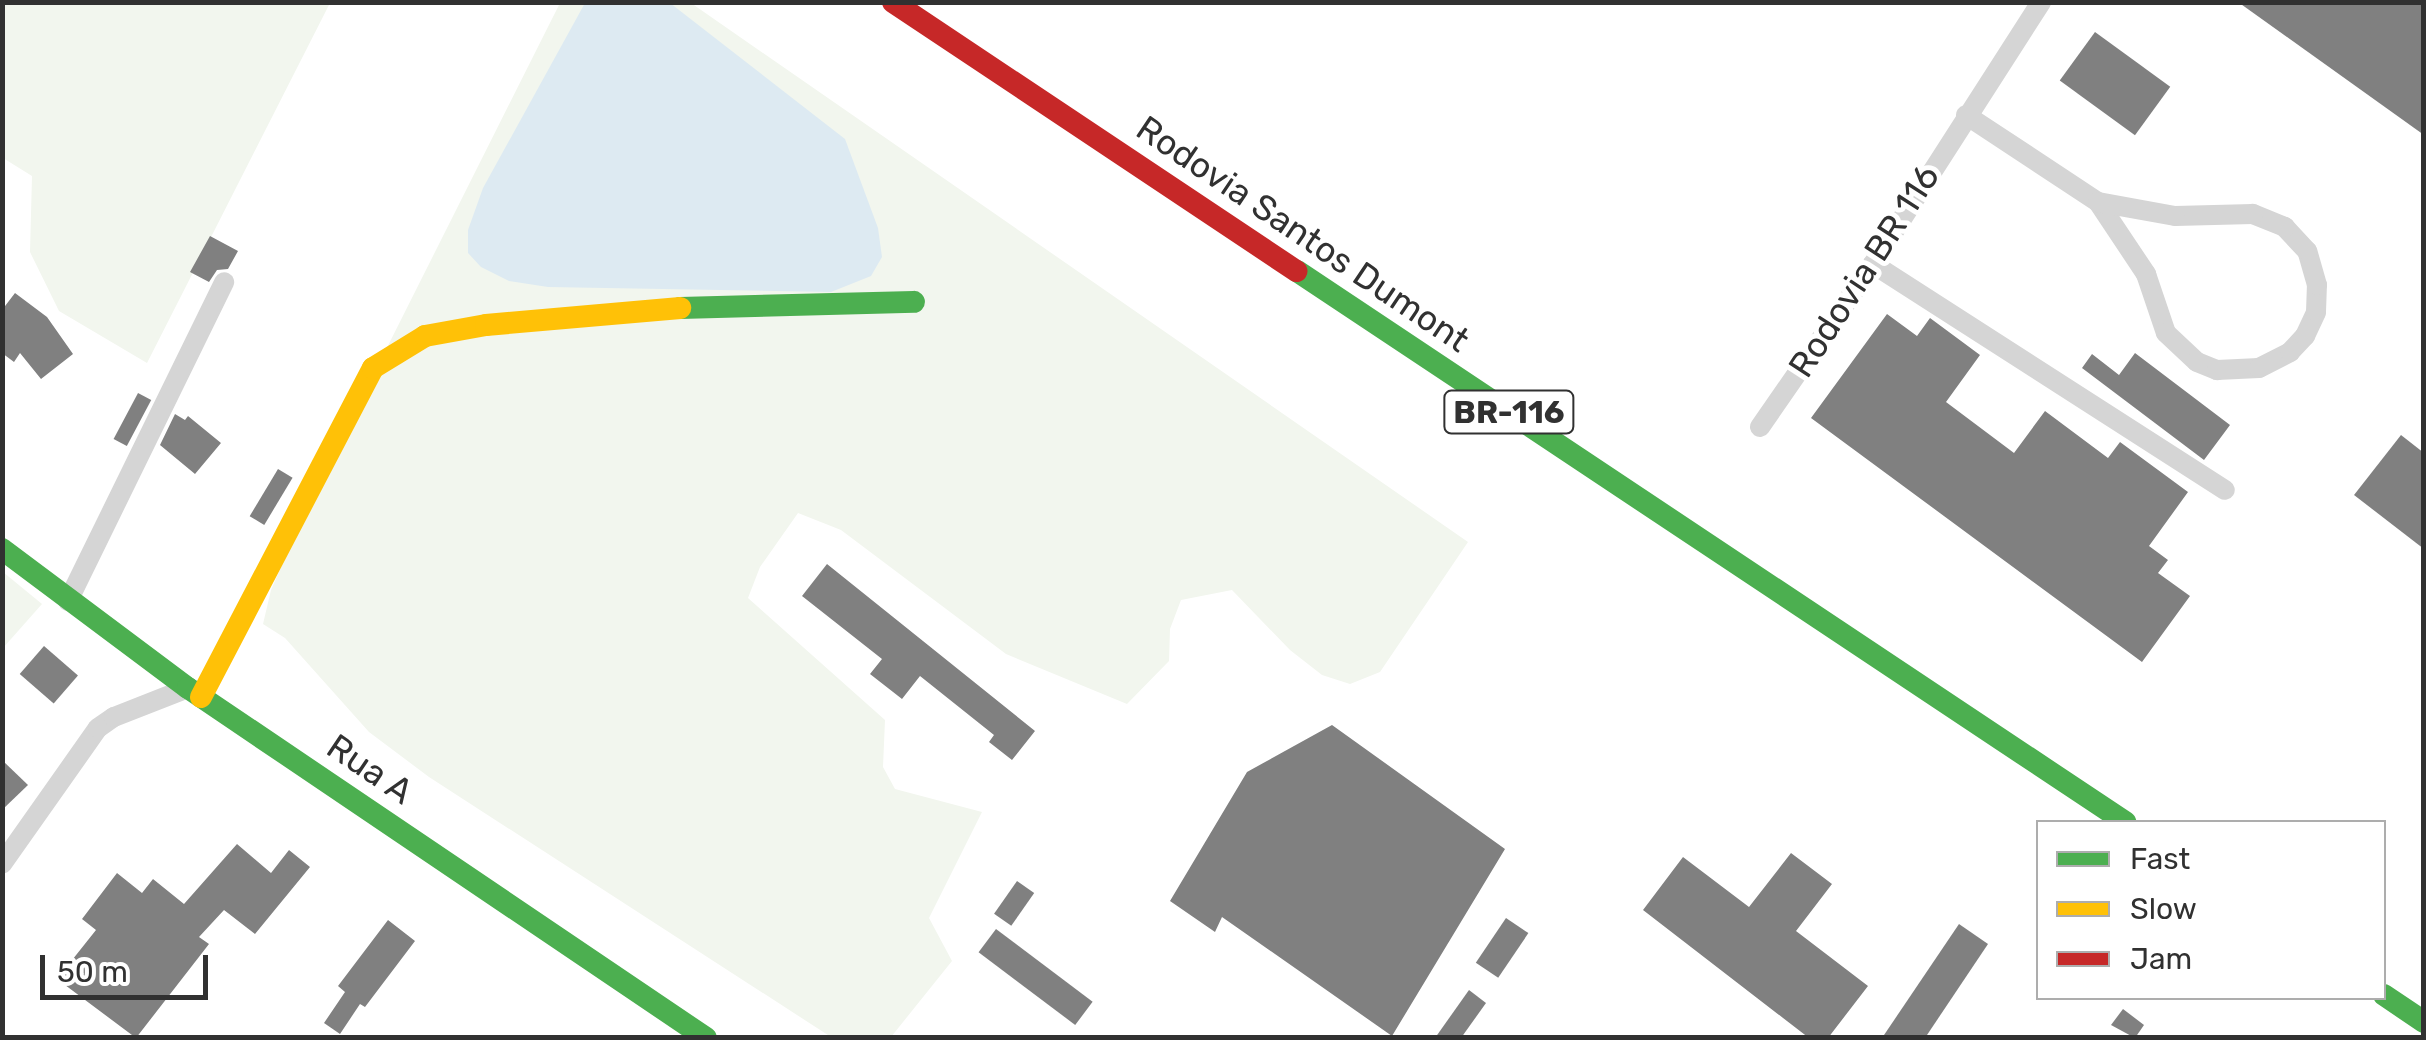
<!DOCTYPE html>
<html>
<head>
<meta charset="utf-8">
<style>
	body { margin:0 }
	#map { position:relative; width:2426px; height:1040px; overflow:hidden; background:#fff; font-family:Rubik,sans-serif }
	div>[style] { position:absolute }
	.green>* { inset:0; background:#f2f6ee }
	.water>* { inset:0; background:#ddeaf2 }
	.building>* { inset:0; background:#808080; transform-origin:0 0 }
	.street>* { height:20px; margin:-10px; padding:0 10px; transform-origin:10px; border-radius:10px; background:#d5d5d5 }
	.fast>* { height:22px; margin:-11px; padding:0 11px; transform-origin:11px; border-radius:11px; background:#4caf50 }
	.slow>* { height:22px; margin:-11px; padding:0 11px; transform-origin:11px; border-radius:11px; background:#ffc107 }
	.jam>* { height:22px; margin:-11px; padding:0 11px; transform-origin:11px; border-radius:11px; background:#c62828 }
	span { translate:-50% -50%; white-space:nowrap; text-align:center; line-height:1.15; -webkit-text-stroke:10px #fff; paint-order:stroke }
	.shield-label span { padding:2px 8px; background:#fff; border:2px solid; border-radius:8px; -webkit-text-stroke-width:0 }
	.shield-label { font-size:32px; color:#313131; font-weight:700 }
	.street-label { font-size:35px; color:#313131 }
	.frame { position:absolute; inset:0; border:5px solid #313131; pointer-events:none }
	.legend { position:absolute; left:2036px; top:820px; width:350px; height:180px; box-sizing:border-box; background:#fff; border:2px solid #adadad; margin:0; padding:12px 18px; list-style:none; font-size:30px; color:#313131 }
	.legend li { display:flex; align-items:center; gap:20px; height:50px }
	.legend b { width:50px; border:2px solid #adadad }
	.scale { position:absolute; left:40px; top:955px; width:168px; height:45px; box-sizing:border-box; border:5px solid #313131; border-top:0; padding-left:12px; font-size:30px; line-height:35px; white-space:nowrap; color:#313131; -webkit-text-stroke:8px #fff; paint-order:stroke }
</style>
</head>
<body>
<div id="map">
	<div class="green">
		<div style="clip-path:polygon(2px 3px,330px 3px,147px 363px,59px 311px,30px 252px,32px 176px,3px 158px)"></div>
		<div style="clip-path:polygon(560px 3px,691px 3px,1468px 542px,1380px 672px,1350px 684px,1322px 675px,1290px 650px,1232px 590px,1181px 600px,1170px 629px,1169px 661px,1127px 704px,1006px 654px,841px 530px,798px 513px,760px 567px,748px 598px,885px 720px,883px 767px,895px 789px,982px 812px,929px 918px,952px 961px,891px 1037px,831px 1037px,429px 777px,369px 732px,285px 638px,263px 624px,271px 590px,310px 501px)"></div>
		<div style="clip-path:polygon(3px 572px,42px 604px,3px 648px)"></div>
	</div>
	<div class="water">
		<div style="clip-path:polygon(585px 3px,670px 3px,845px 139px,878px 228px,882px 257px,871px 276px,831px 292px,548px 287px,509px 281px,481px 267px,468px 253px,468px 230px,483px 188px)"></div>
	</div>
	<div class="building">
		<div style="clip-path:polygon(2238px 2px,2424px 2px,2424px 135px)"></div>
		<div style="left:2095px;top:32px;width:93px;height:60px;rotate:36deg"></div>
		<div style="clip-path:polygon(210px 236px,238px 251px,228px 269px,217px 270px,209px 282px,190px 272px)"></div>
		<div style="clip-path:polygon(15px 293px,47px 317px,73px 354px,41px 379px,20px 353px,14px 362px,2px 353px,2px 310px)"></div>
		<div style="clip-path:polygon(1887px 314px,1917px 336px,1930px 318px,1980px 355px,1946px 402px,2014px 453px,2045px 411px,2108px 458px,2120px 442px,2188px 492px,2149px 546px,2168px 560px,2158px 573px,2190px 596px,2142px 662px,1811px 418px)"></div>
		<div style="clip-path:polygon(2135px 353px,2230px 425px,2204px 460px,2082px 368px,2092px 354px,2119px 375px)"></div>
		<div style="left:138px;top:393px;width:15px;height:52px;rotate:28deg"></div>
		<div style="clip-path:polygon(175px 414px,185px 420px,188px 416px,221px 443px,195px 474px,160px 445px)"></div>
		<div style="clip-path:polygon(2401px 435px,2424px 453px,2424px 549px,2354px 495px)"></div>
		<div style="left:278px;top:469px;width:17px;height:55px;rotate:31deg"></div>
		<div style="clip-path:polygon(827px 564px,1035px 731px,1012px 760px,989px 742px,994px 735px,920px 676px,902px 699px,870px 674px,882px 659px,802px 596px)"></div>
		<div style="left:44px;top:646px;width:45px;height:37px;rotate:41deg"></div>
		<div style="clip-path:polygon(1332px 725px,1505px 849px,1392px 1036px,1222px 917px,1215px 932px,1170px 901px,1247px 772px)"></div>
		<div style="clip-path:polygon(2px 760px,28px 785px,2px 810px)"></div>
		<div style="clip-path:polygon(237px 844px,271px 873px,289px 850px,310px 867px,255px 934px,224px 910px,199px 937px,209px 944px,136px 1038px,57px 979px,96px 930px,82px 919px,117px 873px,142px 893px,153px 879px,184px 904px)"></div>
		<div style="clip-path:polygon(1791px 853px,1832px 884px,1796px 931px,1868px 986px,1828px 1038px,1809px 1038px,1643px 910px,1683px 857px,1749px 907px)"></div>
		<div style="left:1017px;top:881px;width:21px;height:40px;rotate:35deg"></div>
		<div style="left:1506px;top:918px;width:27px;height:54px;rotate:34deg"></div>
		<div style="clip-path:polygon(388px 920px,415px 941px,365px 1007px,360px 1004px,340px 1034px,324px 1023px,345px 992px,338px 986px)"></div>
		<div style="clip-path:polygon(1959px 924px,1988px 944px,1925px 1038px,1882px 1038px)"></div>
		<div style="left:996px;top:929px;width:121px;height:29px;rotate:37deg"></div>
		<div style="clip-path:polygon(1469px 990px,1486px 1003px,1461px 1038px,1435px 1038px)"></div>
		<div style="clip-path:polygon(2123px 1009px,2144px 1025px,2135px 1038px,2111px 1025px)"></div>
	</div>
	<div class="street">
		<div style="left:1966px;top:115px;width:158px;rotate:33.4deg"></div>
		<div style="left:2098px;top:202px;width:87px;rotate:56.3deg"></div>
		<div style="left:2146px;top:274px;width:62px;rotate:71.3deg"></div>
		<div style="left:2166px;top:333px;width:42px;rotate:43.1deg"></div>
		<div style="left:2197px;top:362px;width:22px;rotate:22deg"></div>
		<div style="left:2217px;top:370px;width:42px;rotate:-2.7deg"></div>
		<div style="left:2259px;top:368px;width:35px;rotate:-27deg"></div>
		<div style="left:2290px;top:352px;width:22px;rotate:-47deg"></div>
		<div style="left:2305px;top:336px;width:26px;rotate:-65deg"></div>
		<div style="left:2316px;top:312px;width:27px;rotate:-88deg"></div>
		<div style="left:2317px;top:285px;width:35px;rotate:-106deg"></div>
		<div style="left:2307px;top:251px;width:33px;rotate:-133deg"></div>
		<div style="left:2285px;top:227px;width:35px;rotate:-158deg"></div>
		<div style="left:2253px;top:214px;width:78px;rotate:178.5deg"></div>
		<div style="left:2175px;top:216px;width:78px;rotate:-169.7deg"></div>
		<div style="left:1873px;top:264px;width:418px;rotate:32.7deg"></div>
		<div style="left:1760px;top:427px;width:198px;rotate:-55.3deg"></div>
		<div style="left:1873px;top:264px;width:311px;rotate:-57.3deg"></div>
		<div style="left:68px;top:601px;width:355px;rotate:-63.9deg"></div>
		<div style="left:2px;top:864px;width:166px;rotate:-54.8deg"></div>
		<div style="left:98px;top:728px;width:19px;rotate:-35deg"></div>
		<div style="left:114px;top:717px;width:79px;rotate:-21.4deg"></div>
	</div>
	<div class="fast">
		<div style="left:1297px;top:271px;width:995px;rotate:33.64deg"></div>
		<div style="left:680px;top:308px;width:234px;rotate:-1.5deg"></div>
		<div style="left:2px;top:549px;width:232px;rotate:36.8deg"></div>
		<div style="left:188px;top:688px;width:625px;rotate:34.05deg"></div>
		<div style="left:2384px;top:995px;width:48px;rotate:34deg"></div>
	</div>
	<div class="slow">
		<div style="left:201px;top:697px;width:371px;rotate:-62.4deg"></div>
		<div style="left:373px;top:368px;width:61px;rotate:-31.6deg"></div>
		<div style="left:425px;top:336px;width:62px;rotate:-10.2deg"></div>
		<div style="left:486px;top:325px;width:195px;rotate:-5deg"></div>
	</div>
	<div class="jam">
		<div style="left:893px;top:2px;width:485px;rotate:33.7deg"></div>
	</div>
	<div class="shield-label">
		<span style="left:1509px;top:412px">BR-116</span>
	</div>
	<div class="street-label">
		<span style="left:1303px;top:234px;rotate:34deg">Rodovia Santos Dumont</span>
		<span style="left:1864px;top:271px;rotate:-57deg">Rodovia BR 116</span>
		<span style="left:370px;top:769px;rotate:34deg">Rua A</span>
	</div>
	<div class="frame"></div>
	<ul class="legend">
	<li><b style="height:12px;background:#4caf50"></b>Fast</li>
	<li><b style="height:12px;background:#ffc107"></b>Slow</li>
	<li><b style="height:12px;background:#c62828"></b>Jam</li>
	</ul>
	<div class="scale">50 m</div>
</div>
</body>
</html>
